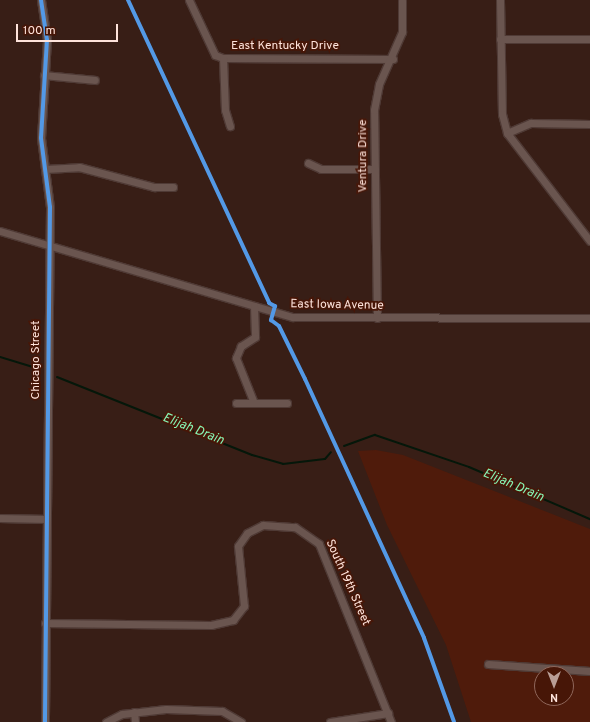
<!DOCTYPE html>
<html>
<head>
<meta charset="utf-8">
<style>
	body { margin:0 }
	#map { position:relative; width:590px; height:722px; overflow:hidden; background:#381e16; font-family:Overpass,sans-serif }
	div>[style] { position:absolute }
	.built>* { inset:0; background:#4f1b0b }
	.stream>* { height:2px; margin:-1px; padding:0 1px; transform-origin:1px; border-radius:1px; background:#05170a }
	.roads { filter:drop-shadow(1px 0 #4f3a35) drop-shadow(-1px 0 #4f3a35) drop-shadow(0 1px #4f3a35) drop-shadow(0 -1px #4f3a35) }
	.minor>* { height:7px; margin:-3.5px; padding:0 3.5px; transform-origin:3.5px; border-radius:3.5px; background:#6a554f }
	.cycleway>* { height:4px; margin:-2px; padding:0 2px; transform-origin:2px; border-radius:2px; background:#5399e6 }
	span { translate:-50% -50%; white-space:nowrap; text-align:center; line-height:1.15; -webkit-text-stroke:3.5px #471607; paint-order:stroke }
	.street-label { font-size:12px; color:#fee3db }
	.water-label { font-size:13px; color:#87f6b7; font-style:italic }
	.north { position:absolute; left:534px; top:666px; width:40px; height:40px; box-sizing:border-box; background:#471607; border:1px solid #90685c; border-radius:50%; rotate:180deg; font-size:11px; font-weight:700; line-height:16px; text-align:center; color:#fee3db }
	.north::after { content:''; display:block; margin:auto; width:14px; height:18px; background:#b99e96; clip-path:polygon(50% 0,100% 100%,50% 72%,0 100%) }
	.scale { position:absolute; left:16px; top:24px; width:102px; height:18px; box-sizing:border-box; border:2px solid #fee3db; border-top:0; padding-left:5px; font-size:12px; line-height:14px; white-space:nowrap; color:#fee3db; -webkit-text-stroke:3px #471607; paint-order:stroke }
</style>
</head>
<body>
<div id="map">
	<div class="built">
		<div style="clip-path:polygon(evenodd,376px 450px,403px 455px,590px 529px,590px 722px,471px 722px,446px 645px,387px 525px,358px 451px,376px 450px,542px 674px,566px 674px,566px 698px,542px 698px,542px 674px)"></div>
	</div>
	<div class="stream">
		<div style="left:0;top:357px;width:37px;rotate:17deg"></div>
		<div style="left:57px;top:377px;width:210px;rotate:21.8deg"></div>
		<div style="left:252px;top:455px;width:32px;rotate:16deg"></div>
		<div style="left:283px;top:464px;width:42px;rotate:-6.8deg"></div>
		<div style="left:325px;top:459px;width:9px;rotate:-49deg"></div>
		<div style="left:344px;top:446px;width:33px;rotate:-20deg"></div>
		<div style="left:375px;top:435px;width:99px;rotate:18.8deg"></div>
		<div style="left:469px;top:467px;width:132px;rotate:23.3deg"></div>
	</div>
	<div class="roads">
		<div class="minor">
			<div style="left:41px;top:0;width:40px;rotate:81.5deg"></div>
			<div style="left:47px;top:40px;width:98px;rotate:93.5deg"></div>
			<div style="left:41px;top:138px;width:70px;rotate:82.6deg"></div>
			<div style="left:50px;top:207px;width:515px;rotate:90.56deg"></div>
			<div style="left:189px;top:0;width:61px;rotate:64.7deg"></div>
			<div style="left:215px;top:55px;width:9px;rotate:21deg"></div>
			<div style="left:223px;top:58px;width:170px;rotate:0.3deg"></div>
			<div style="left:500px;top:0;width:114px;rotate:89deg"></div>
			<div style="left:502px;top:114px;width:20px;rotate:75deg"></div>
			<div style="left:507px;top:133px;width:136px;rotate:52.5deg"></div>
			<div style="left:500px;top:39px;width:90px"></div>
			<div style="left:223px;top:58px;width:52px;rotate:87.8deg"></div>
			<div style="left:225px;top:110px;width:17px;rotate:73deg"></div>
			<div style="left:44px;top:75px;width:51px;rotate:5.6deg"></div>
			<div style="left:507px;top:133px;width:26px;rotate:-23deg"></div>
			<div style="left:531px;top:123px;width:59px;rotate:1deg"></div>
			<div style="left:308px;top:163px;width:14px;rotate:25deg"></div>
			<div style="left:321px;top:169px;width:54px"></div>
			<div style="left:45px;top:169px;width:34px;rotate:-3deg"></div>
			<div style="left:79px;top:167px;width:78px;rotate:14.9deg"></div>
			<div style="left:154px;top:187px;width:19px"></div>
			<div style="left:0;top:231px;width:305px;rotate:16.4deg"></div>
			<div style="left:293px;top:317px;width:297px;rotate:0.2deg"></div>
			<div style="left:254px;top:306px;width:31px;rotate:88deg"></div>
			<div style="left:255px;top:337px;width:17px;rotate:147deg"></div>
			<div style="left:241px;top:346px;width:13px;rotate:113deg"></div>
			<div style="left:236px;top:358px;width:48px;rotate:68.2deg"></div>
			<div style="left:377px;top:318px;width:208px;rotate:-90.8deg"></div>
			<div style="left:374px;top:110px;width:26px;rotate:-79deg"></div>
			<div style="left:379px;top:84px;width:57px;rotate:-66.1deg"></div>
			<div style="left:402px;top:32px;width:32px;rotate:-90deg"></div>
			<div style="left:236px;top:403px;width:51px"></div>
			<div style="left:0;top:518px;width:45px;rotate:1.3deg"></div>
			<div style="left:45px;top:623px;width:166px;rotate:0.7deg"></div>
			<div style="left:211px;top:625px;width:23px;rotate:-13deg"></div>
			<div style="left:233px;top:620px;width:18px;rotate:-52deg"></div>
			<div style="left:244px;top:606px;width:60px;rotate:-95.7deg"></div>
			<div style="left:238px;top:546px;width:16px;rotate:-55deg"></div>
			<div style="left:247px;top:533px;width:18px;rotate:-27deg"></div>
			<div style="left:263px;top:525px;width:32px;rotate:4deg"></div>
			<div style="left:295px;top:527px;width:29px;rotate:35deg"></div>
			<div style="left:319px;top:544px;width:192px;rotate:68deg"></div>
			<div style="left:488px;top:664px;width:102px;rotate:3.9deg"></div>
			<div style="left:134px;top:712px;width:10px;rotate:84deg"></div>
			<div style="left:106px;top:722px;width:18px;rotate:-27deg"></div>
			<div style="left:122px;top:714px;width:44px;rotate:-6.5deg"></div>
			<div style="left:166px;top:709px;width:56px;rotate:2deg"></div>
			<div style="left:222px;top:711px;width:22px;rotate:30deg"></div>
			<div style="left:330px;top:722px;width:59px;rotate:-8.8deg"></div>
		</div>
	</div>
	<div class="cycleway">
		<div style="left:41px;top:0;width:40px;rotate:81.5deg"></div>
		<div style="left:47px;top:40px;width:98px;rotate:93.5deg"></div>
		<div style="left:41px;top:138px;width:70px;rotate:82.6deg"></div>
		<div style="left:50px;top:207px;width:515px;rotate:90.56deg"></div>
		<div style="left:128px;top:0;width:334px;rotate:65deg"></div>
		<div style="left:269px;top:303px;width:7px;rotate:27deg"></div>
		<div style="left:275px;top:306px;width:15px;rotate:106deg"></div>
		<div style="left:271px;top:320px;width:10px;rotate:37deg"></div>
		<div style="left:279px;top:326px;width:59px;rotate:63.9deg"></div>
		<div style="left:305px;top:379px;width:285px;rotate:65.3deg"></div>
		<div style="left:424px;top:638px;width:89px;rotate:70.3deg"></div>
	</div>
	<div class="street-label">
		<span style="left:285px;top:47px">East Kentucky Drive</span>
		<span style="left:364px;top:156px;rotate:-90deg">Ventura Drive</span>
		<span style="left:337px;top:306px;rotate:1deg">East Iowa Avenue</span>
		<span style="left:37px;top:360px;rotate:-90deg">Chicago Street</span>
		<span style="left:347px;top:583px;rotate:66deg">South 19th Street</span>
	</div>
	<div class="water-label">
		<span style="left:193px;top:430px;rotate:22deg">Elijah Drain</span>
		<span style="left:513px;top:486px;rotate:23deg">Elijah Drain</span>
	</div>
	<div class="north">N</div>
	<div class="scale">100 m</div>
</div>
</body>
</html>
